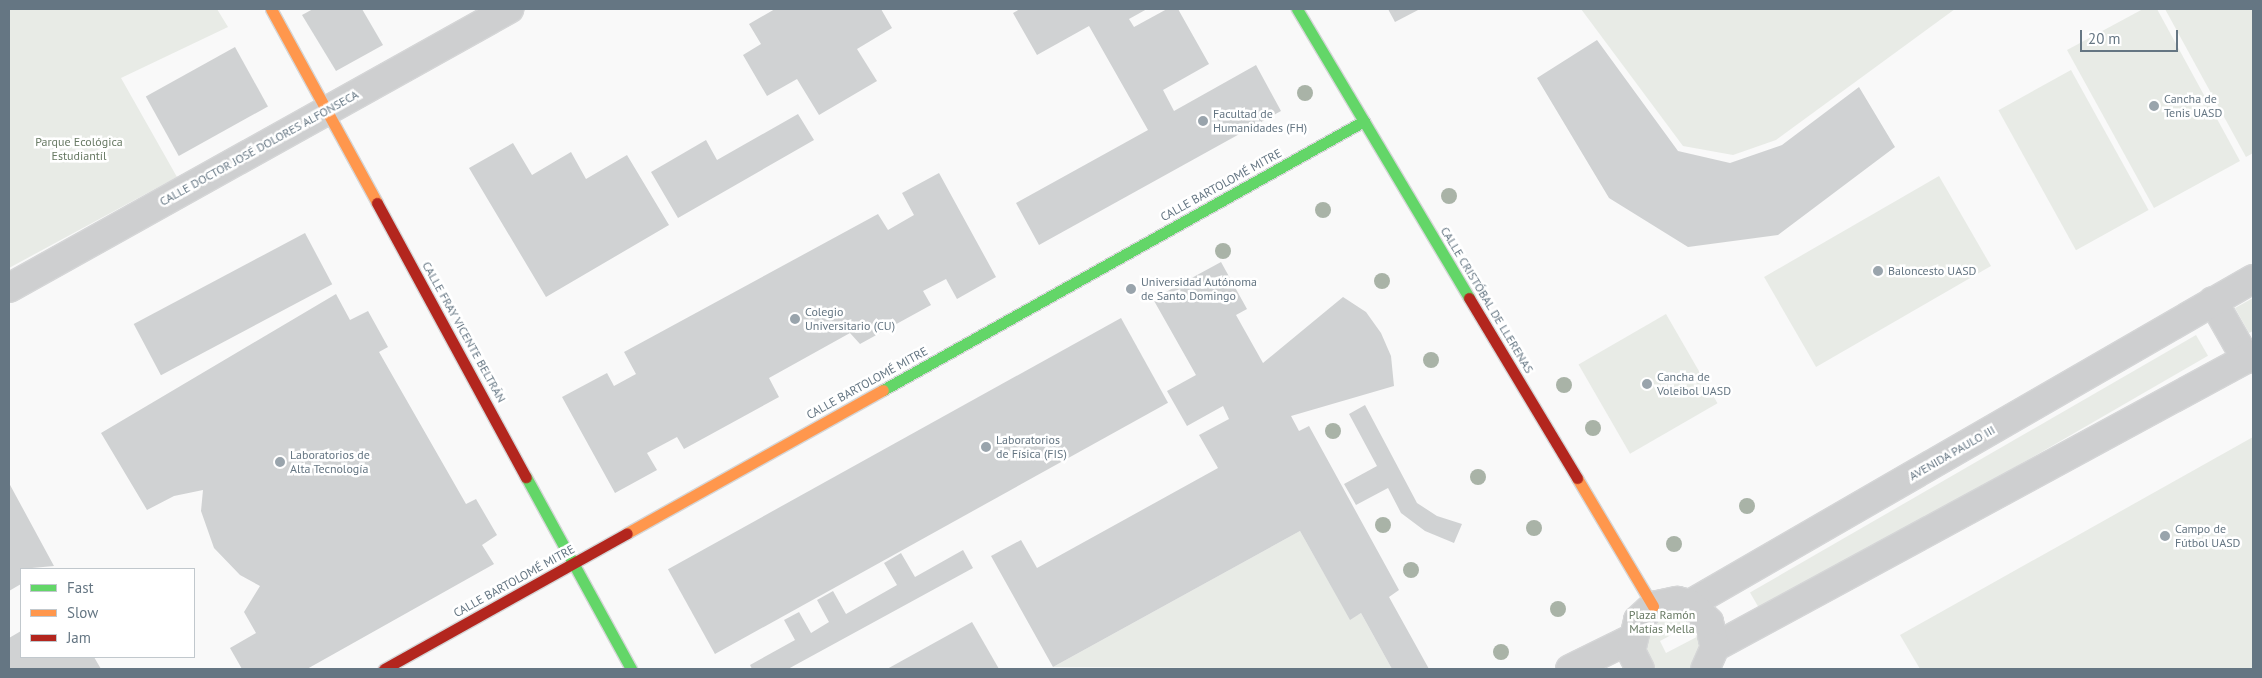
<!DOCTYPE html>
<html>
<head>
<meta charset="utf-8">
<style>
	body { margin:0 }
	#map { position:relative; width:2262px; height:678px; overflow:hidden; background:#f9f9f9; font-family:"PT Sans",sans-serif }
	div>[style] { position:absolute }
	.green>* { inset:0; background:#e8ebe6; transform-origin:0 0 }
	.building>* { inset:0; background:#d0d2d3; transform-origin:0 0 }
	.roads { filter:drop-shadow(1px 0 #d5d6d7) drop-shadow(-1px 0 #d5d6d7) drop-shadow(0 1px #d5d6d7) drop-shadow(0 -1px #d5d6d7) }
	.street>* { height:28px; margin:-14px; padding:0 14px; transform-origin:14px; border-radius:14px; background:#cecfd0 }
	.fast>* { height:11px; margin:-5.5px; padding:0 5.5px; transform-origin:5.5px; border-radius:5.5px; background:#63d668 }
	.slow>* { height:11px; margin:-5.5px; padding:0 5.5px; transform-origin:5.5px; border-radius:5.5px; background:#ff974d }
	.jam>* { height:11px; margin:-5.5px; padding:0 5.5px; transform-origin:5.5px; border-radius:5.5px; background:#b3261e }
	.trees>* { width:16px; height:16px; margin:-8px; border-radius:50%; background:#a9b3a7 }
	.dots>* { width:14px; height:14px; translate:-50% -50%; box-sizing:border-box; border:2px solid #fff; border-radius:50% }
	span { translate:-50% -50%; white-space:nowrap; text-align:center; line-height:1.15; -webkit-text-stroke:5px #fff; paint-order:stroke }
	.poi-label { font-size:12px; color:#657683 }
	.left { translate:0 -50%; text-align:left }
	.park-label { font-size:12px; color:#687a64 }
	.street-label { font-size:12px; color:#657683 }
	.frame { position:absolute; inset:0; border:10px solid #657683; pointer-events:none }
	.legend { position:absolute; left:20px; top:568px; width:175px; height:90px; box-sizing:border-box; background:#fff; border:1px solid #c1c8cd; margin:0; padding:6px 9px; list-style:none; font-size:15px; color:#657683 }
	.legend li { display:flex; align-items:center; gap:10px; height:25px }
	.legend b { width:25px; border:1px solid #c1c8cd }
	.scale { position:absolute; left:2080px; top:30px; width:98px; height:22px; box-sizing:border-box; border:2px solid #657683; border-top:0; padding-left:6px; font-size:15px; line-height:18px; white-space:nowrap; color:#657683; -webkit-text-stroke:4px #fff; paint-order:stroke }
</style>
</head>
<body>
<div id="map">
	<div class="green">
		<div style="clip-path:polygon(9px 9px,217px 9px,228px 27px,121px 78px,177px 177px,9px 268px)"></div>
		<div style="clip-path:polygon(1581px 9px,1955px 9px,1776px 140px,1733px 155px,1683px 146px)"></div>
		<div style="clip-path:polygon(2143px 9px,2157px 9px,2240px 161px,2154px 208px,2067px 50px)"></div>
		<div style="clip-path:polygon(2165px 9px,2253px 9px,2253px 153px,2246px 157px)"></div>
		<div style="left:2071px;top:70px;width:160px;height:83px;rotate:61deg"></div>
		<div style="left:1939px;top:176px;width:104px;height:202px;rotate:60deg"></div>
		<div style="clip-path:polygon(2253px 298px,2253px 331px,2249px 333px,2235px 308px)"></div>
		<div style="left:1666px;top:314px;width:103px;height:101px;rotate:60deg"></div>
		<div style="left:2196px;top:335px;width:24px;height:515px;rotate:60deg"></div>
		<div style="clip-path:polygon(2253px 437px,2253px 669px,1920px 669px,1900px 635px)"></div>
		<div style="clip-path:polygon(1300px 531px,1350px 619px,1361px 613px,1392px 669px,1053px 667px)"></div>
		<div style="clip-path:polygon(1653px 608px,1705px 617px,1660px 641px,1666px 653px,1712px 629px,1705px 669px,1644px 669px,1637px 627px)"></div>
	</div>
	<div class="building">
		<div style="clip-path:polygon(313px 9px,362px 9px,383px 45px,336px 71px,302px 15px)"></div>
		<div style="clip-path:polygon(775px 9px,881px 9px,892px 28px,857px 49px,877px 81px,819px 115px,797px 79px,767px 96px,743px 55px,761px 44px,749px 24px)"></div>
		<div style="clip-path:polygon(1020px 9px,1147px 9px,1129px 19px,1134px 27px,1167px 9px,1178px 9px,1209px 64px,1163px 90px,1174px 111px,1256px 65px,1281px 111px,1039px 245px,1016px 203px,1148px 130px,1089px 26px,1037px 55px,1013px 13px)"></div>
		<div style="clip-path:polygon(1388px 9px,1420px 9px,1395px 22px)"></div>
		<div style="clip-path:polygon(1597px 40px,1678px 151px,1730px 163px,1782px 145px,1859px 87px,1895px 147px,1778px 235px,1688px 247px,1609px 198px,1537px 78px)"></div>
		<div style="left:235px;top:47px;width:68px;height:102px;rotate:61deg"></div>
		<div style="clip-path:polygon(798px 114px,814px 140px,678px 218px,651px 172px,706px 140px,717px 160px)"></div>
		<div style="clip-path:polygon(513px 143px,532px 175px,571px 152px,586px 179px,627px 155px,669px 225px,546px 297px,469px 168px)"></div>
		<div style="clip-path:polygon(939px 173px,996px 277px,957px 299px,946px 279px,923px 291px,931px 305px,860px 344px,850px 333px,769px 378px,779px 397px,684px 449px,677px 437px,647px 453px,657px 470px,615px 493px,562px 397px,607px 373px,614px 386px,636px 374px,624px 352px,878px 214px,888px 230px,914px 215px,902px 193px)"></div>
		<div style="left:305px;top:233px;width:58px;height:194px;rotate:62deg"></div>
		<div style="clip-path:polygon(1221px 262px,1247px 309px,1236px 315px,1263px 363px,1343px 297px,1366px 312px,1381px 333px,1391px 356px,1394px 386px,1291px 416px,1299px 431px,1309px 426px,1399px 590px,1389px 597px,1429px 669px,1392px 669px,1361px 613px,1350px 620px,1300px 531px,1053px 667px,991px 556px,1021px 540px,1037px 568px,1218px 468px,1199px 435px,1229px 419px,1223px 406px,1187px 426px,1167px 391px,1196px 375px,1153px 299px)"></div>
		<div style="clip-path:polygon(336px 294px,350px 320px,368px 311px,388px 347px,379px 352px,466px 504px,476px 499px,497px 535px,482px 545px,494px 564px,307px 669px,242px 669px,230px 648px,256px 633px,244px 612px,260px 586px,240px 575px,214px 548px,201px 511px,203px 490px,174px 496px,147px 510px,101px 433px)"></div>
		<div style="left:1121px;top:318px;width:97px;height:518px;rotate:61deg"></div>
		<div style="clip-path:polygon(1365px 405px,1417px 503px,1437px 516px,1462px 524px,1454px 543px,1425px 531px,1401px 513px,1388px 488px,1356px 505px,1344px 484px,1377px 466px,1349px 414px)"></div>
		<div style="clip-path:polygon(9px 483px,54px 566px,21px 569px,21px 584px,9px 591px)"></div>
		<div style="clip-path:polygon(963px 550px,973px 568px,788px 669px,752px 669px,750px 665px,795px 640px,784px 620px,799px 612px,811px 633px,829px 622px,817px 600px,833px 591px,846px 614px,897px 585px,884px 563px,901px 553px,915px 577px)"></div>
		<div style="clip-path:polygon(972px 622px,999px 669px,887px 669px)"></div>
		<div style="clip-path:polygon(21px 631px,21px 657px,94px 657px,101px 669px,9px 669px,9px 638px)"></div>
	</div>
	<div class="roads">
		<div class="street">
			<div style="left:9px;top:288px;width:573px;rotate:-29.16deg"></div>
			<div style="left:2213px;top:301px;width:67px;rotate:60.4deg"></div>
			<div style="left:1690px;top:604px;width:650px;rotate:-30deg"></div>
			<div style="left:1715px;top:647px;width:612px;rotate:-28.49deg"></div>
			<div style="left:1570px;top:669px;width:68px;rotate:-26.2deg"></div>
			<div style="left:1640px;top:669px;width:20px;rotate:-117deg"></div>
			<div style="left:1631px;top:651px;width:32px;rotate:-77deg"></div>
			<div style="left:1638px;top:620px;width:21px;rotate:-43deg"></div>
			<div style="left:1653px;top:606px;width:25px;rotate:-12deg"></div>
			<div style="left:1677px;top:601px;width:13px;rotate:13deg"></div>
			<div style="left:1690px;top:604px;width:26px;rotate:43deg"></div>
			<div style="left:1709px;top:622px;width:26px;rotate:77deg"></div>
			<div style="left:1715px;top:647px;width:24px;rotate:114deg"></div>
		</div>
		<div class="fast">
			<div style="left:1297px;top:9px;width:336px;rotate:59.2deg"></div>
			<div style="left:883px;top:390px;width:551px;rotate:-29.22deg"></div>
			<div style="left:526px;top:477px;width:219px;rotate:61.3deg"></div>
		</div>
		<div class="slow">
			<div style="left:271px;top:9px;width:221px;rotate:61.3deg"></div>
			<div style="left:1577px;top:478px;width:149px;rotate:59.3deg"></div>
			<div style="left:627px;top:533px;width:293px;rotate:-29.2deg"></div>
		</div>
		<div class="jam">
			<div style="left:377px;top:203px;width:312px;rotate:61.5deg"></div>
			<div style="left:1469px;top:298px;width:210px;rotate:59deg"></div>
			<div style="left:384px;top:669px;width:278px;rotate:-29.2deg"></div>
		</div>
	</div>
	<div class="trees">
		<div style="left:1305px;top:93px"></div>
		<div style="left:1449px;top:196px"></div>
		<div style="left:1323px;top:210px"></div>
		<div style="left:1223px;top:251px"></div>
		<div style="left:1382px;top:281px"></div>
		<div style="left:1431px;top:360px"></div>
		<div style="left:1564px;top:385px"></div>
		<div style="left:1593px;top:428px"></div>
		<div style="left:1333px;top:431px"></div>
		<div style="left:1478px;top:477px"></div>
		<div style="left:1747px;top:506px"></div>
		<div style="left:1383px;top:525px"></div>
		<div style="left:1534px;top:528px"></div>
		<div style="left:1674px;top:544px"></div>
		<div style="left:1411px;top:570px"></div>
		<div style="left:1558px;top:609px"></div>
		<div style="left:1501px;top:652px"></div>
	</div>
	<div class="dots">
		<div style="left:2154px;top:106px;background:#99a4ac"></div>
		<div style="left:1203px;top:121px;background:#99a4ac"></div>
		<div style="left:1878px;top:271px;background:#99a4ac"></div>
		<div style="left:1131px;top:289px;background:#99a4ac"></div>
		<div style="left:795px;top:319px;background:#99a4ac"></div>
		<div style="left:1647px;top:384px;background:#99a4ac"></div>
		<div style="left:986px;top:447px;background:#99a4ac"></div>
		<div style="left:280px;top:462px;background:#99a4ac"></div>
		<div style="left:2165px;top:536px;background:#99a4ac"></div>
	</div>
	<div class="poi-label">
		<span class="left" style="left:2164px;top:106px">Cancha de<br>Tenis UASD</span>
		<span class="left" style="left:1213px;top:121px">Facultad de<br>Humanidades (FH)</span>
		<span class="left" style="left:1888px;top:271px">Baloncesto UASD</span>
		<span class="left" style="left:1141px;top:289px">Universidad Autónoma<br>de Santo Domingo</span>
		<span class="left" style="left:805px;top:319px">Colegio<br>Universitario (CU)</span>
		<span class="left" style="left:1657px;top:384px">Cancha de<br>Voleibol UASD</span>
		<span class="left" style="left:996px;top:447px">Laboratorios<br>de Física (FIS)</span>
		<span class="left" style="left:290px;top:462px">Laboratorios de<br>Alta Tecnología</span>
		<span class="left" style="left:2175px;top:536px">Campo de<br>Fútbol UASD</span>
	</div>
	<div class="park-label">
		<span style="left:79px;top:149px">Parque Ecológica<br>Estudiantíl</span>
		<span style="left:1662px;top:622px">Plaza Ramón<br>Matías Mella</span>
	</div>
	<div class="street-label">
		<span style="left:259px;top:148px;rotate:-29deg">CALLE DOCTOR JOSÉ DOLORES ALFONSECA</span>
		<span style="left:1221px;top:185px;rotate:-29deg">CALLE BARTOLOMÉ MITRE</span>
		<span style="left:1487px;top:300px;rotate:59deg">CALLE CRISTÓBAL DE LLERENAS</span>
		<span style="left:464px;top:332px;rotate:61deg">CALLE FRAY VICENTE BELTRÁN</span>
		<span style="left:867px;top:383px;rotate:-29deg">CALLE BARTOLOMÉ MITRE</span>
		<span style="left:1952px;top:453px;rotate:-30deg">AVENIDA PAULO III</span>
		<span style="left:514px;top:581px;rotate:-29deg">CALLE BARTOLOMÉ MITRE</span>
	</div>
	<div class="frame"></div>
	<ul class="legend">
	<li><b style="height:6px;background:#63d668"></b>Fast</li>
	<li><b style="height:6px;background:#ff974d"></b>Slow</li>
	<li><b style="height:6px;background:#b3261e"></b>Jam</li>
	</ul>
	<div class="scale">20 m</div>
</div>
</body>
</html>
